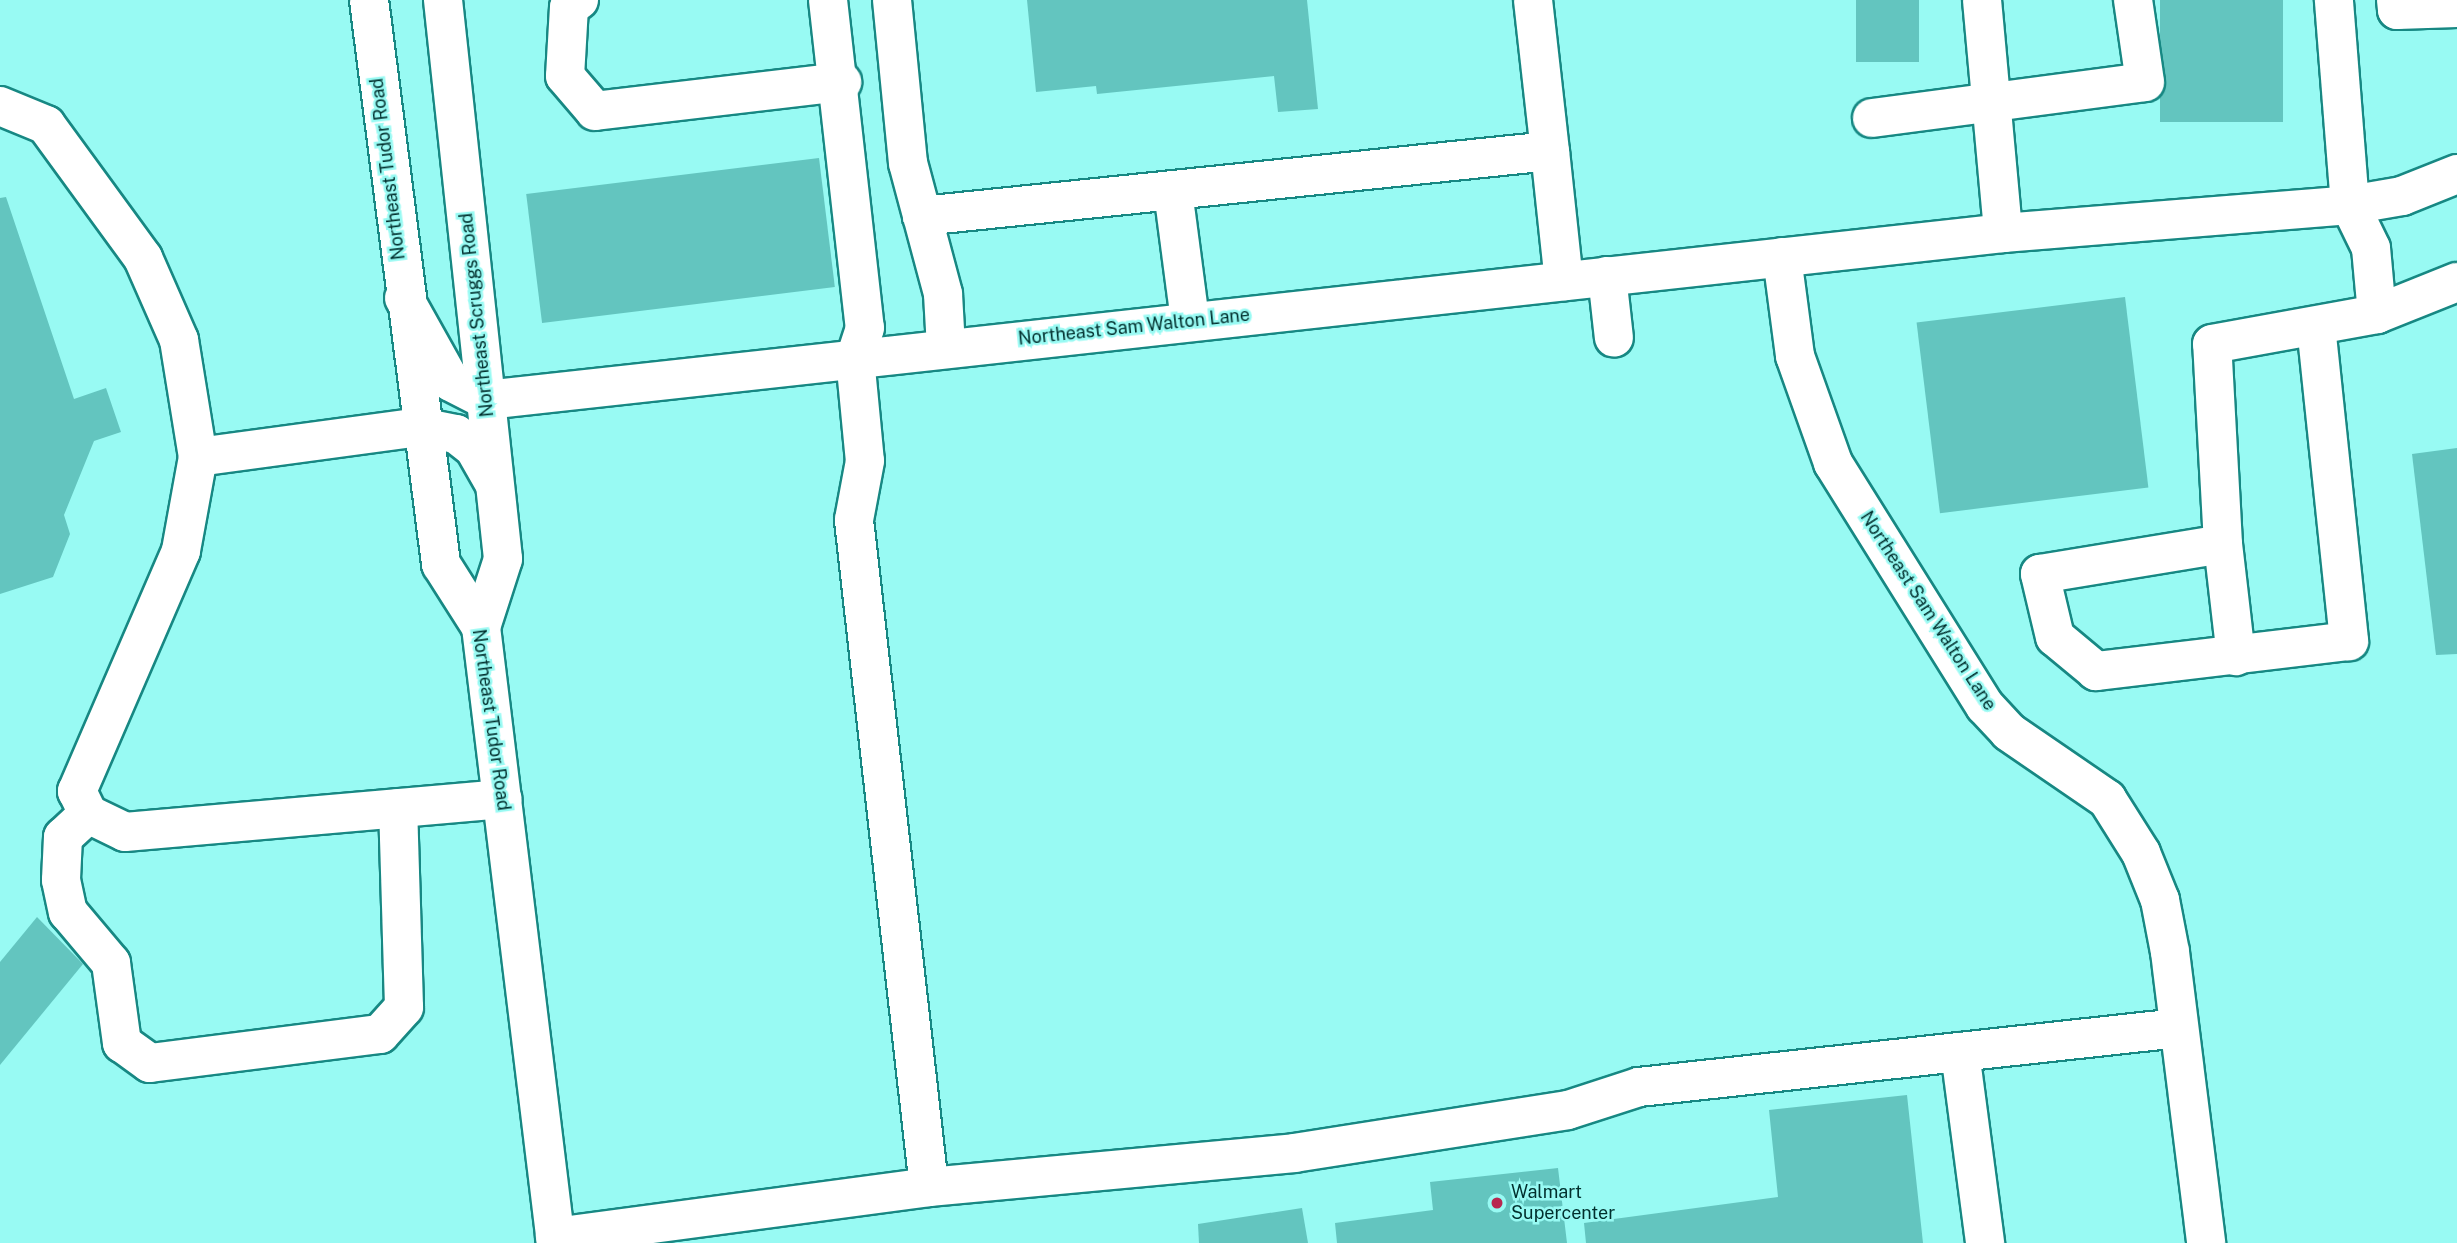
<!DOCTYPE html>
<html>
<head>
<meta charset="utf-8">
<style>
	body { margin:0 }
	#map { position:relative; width:2457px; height:1243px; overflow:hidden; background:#98faf3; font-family:"Public Sans",sans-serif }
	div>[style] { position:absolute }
	.building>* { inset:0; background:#63c5bf; transform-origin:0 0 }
	.roads { filter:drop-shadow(2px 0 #178883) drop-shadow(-2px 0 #178883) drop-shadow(0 2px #178883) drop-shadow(0 -2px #178883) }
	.minor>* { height:38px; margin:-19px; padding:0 19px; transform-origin:19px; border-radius:19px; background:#fff }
	.dots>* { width:19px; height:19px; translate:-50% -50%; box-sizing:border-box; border:4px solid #98faf3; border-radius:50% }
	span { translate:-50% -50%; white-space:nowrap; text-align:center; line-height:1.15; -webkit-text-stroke:5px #98faf3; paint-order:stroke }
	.street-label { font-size:18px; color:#012f2d }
	.poi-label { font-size:18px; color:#012f2d }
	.left { translate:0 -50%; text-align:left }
</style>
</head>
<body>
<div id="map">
	<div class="building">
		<div style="clip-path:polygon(1027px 0,1307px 0,1318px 109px,1278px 112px,1274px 76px,1097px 94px,1096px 86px,1036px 92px)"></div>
		<div style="left:1856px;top:0;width:63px;height:62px"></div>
		<div style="left:2160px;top:0;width:123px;height:122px"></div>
		<div style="left:819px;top:158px;width:130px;height:295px;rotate:83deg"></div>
		<div style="clip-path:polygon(6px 197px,74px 399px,106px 388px,121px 432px,94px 441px,64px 515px,70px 534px,53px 577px,0 594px,0 198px)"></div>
		<div style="left:2125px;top:297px;width:192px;height:210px;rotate:83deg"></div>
		<div style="clip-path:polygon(2457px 448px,2457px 654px,2436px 655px,2412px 454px)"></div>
		<div style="clip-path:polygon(37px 917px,83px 964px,0 1065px,0 962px)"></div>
		<div style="clip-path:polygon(1907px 1095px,1923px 1243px,1586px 1243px,1584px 1223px,1778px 1197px,1769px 1110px)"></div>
		<div style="clip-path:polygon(1558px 1168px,1567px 1243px,1337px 1243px,1335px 1223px,1433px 1210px,1430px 1182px)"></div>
		<div style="clip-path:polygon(1302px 1208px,1308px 1243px,1199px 1243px,1198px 1224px)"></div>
	</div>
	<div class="roads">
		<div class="minor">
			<div style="left:369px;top:0;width:569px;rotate:82.72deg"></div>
			<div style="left:441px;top:564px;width:75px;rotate:57.6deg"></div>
			<div style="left:481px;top:627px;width:621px;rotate:83.06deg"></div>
			<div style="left:443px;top:0;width:562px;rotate:83.87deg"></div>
			<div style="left:503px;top:559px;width:71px;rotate:107.9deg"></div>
			<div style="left:579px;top:0;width:12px;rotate:145deg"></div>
			<div style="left:569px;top:7px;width:69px;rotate:93.3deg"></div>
			<div style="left:565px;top:76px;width:46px;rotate:49.4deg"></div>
			<div style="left:595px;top:111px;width:249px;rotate:-6.7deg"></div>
			<div style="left:828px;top:0;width:330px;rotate:83.6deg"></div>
			<div style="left:865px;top:328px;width:32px;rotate:108deg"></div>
			<div style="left:855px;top:358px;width:103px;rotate:84.5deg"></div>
			<div style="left:865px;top:461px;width:60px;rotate:100.6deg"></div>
			<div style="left:854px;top:520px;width:671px;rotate:83.58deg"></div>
			<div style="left:892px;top:0;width:164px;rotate:84.4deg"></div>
			<div style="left:908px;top:163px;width:136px;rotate:75deg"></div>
			<div style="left:943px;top:294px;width:54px;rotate:86.8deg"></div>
			<div style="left:1533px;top:0;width:152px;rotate:83.6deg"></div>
			<div style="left:1982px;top:0;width:234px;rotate:84.8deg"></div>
			<div style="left:2396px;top:0;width:10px;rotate:84deg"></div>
			<div style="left:2397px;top:10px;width:60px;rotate:-1.9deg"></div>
			<div style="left:0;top:106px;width:50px;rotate:22.4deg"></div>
			<div style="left:46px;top:125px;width:165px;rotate:53.9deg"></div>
			<div style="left:143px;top:258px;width:90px;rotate:66.3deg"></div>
			<div style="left:179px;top:340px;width:119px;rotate:80.8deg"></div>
			<div style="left:198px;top:457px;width:96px;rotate:100.3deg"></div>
			<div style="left:181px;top:551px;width:262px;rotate:113.4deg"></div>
			<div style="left:77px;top:791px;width:25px;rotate:64deg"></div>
			<div style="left:88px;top:814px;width:41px;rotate:25.9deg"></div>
			<div style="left:125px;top:832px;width:379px;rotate:-5deg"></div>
			<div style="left:1872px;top:118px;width:275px;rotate:-7.5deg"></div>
			<div style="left:2145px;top:82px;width:83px;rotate:-98.3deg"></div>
			<div style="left:1173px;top:191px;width:131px;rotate:82.5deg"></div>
			<div style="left:922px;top:216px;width:631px;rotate:-5.91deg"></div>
			<div style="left:1550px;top:151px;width:131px;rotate:83.9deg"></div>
			<div style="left:1782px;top:257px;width:100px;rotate:82.5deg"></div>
			<div style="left:1795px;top:356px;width:114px;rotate:70.4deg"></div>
			<div style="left:1833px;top:463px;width:287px;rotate:58deg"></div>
			<div style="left:1985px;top:706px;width:35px;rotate:47deg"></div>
			<div style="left:2009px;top:732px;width:119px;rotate:34.4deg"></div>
			<div style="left:2107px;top:799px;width:64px;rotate:57.8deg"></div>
			<div style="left:2141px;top:853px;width:51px;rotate:68deg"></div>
			<div style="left:2160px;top:900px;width:53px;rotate:79.1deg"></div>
			<div style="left:2170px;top:952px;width:293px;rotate:82.9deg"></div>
			<div style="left:1607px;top:276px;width:62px;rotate:83.6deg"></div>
			<div style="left:404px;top:298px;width:96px;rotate:60.8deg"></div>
			<div style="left:451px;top:382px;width:39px;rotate:27deg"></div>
			<div style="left:486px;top:400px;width:1526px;rotate:-6.28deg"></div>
			<div style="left:2003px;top:233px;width:348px;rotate:-4.6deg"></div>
			<div style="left:2350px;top:205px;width:53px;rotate:-9.8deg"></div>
			<div style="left:2402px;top:196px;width:59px;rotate:-21.8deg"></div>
			<div style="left:2377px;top:314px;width:86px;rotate:-21.8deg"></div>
			<div style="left:2316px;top:326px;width:317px;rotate:84deg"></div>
			<div style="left:2349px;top:641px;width:255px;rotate:173.2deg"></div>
			<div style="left:2096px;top:671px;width:53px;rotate:-140.3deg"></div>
			<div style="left:2055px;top:637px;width:65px;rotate:-103.4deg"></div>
			<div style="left:2040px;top:574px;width:185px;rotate:-9.3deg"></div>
			<div style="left:2223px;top:544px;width:200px;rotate:-93.1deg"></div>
			<div style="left:2212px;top:344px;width:168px;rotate:-10.3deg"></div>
			<div style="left:2377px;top:314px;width:66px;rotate:-95.2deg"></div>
			<div style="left:2371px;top:248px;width:48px;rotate:-116deg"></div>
			<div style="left:2350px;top:205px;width:206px;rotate:-94.5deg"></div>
			<div style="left:198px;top:457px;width:224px;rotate:-7.7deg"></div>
			<div style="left:420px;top:427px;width:37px;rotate:11deg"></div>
			<div style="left:456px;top:434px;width:23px;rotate:38deg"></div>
			<div style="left:474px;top:448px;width:40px;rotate:60.3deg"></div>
			<div style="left:2223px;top:544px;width:113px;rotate:83.4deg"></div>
			<div style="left:88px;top:814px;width:34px;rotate:137deg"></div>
			<div style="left:63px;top:837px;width:43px;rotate:92.7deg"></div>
			<div style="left:61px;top:880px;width:33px;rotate:78deg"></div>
			<div style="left:68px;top:912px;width:67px;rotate:49.9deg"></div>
			<div style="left:111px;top:963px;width:81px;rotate:82.2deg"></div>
			<div style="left:122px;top:1043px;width:34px;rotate:36deg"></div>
			<div style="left:150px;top:1063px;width:232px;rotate:-7.2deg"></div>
			<div style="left:380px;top:1034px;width:36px;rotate:-48deg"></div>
			<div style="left:404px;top:1007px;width:199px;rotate:-91.7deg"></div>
			<div style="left:1960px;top:1052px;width:193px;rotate:82.5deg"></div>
			<div style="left:555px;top:1237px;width:377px;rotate:-7.6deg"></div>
			<div style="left:929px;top:1187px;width:367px;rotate:-5.3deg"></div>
			<div style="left:1294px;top:1153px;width:277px;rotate:-8.9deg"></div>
			<div style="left:1568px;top:1110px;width:75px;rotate:-17.9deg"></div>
			<div style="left:1639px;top:1087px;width:543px;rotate:-6.24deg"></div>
		</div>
	</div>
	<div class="dots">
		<div style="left:1497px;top:1203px;background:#b82750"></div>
	</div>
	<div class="street-label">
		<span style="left:388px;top:169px;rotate:-97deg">Northeast Tudor Road</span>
		<span style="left:477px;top:315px;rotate:-96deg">Northeast Scruggs Road</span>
		<span style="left:1134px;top:327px;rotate:-6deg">Northeast Sam Walton Lane</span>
		<span style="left:1928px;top:611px;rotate:57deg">Northeast Sam Walton Lane</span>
		<span style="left:491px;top:720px;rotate:82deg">Northeast Tudor Road</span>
	</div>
	<div class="poi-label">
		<span class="left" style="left:1511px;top:1203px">Walmart<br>Supercenter</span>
	</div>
</div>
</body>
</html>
